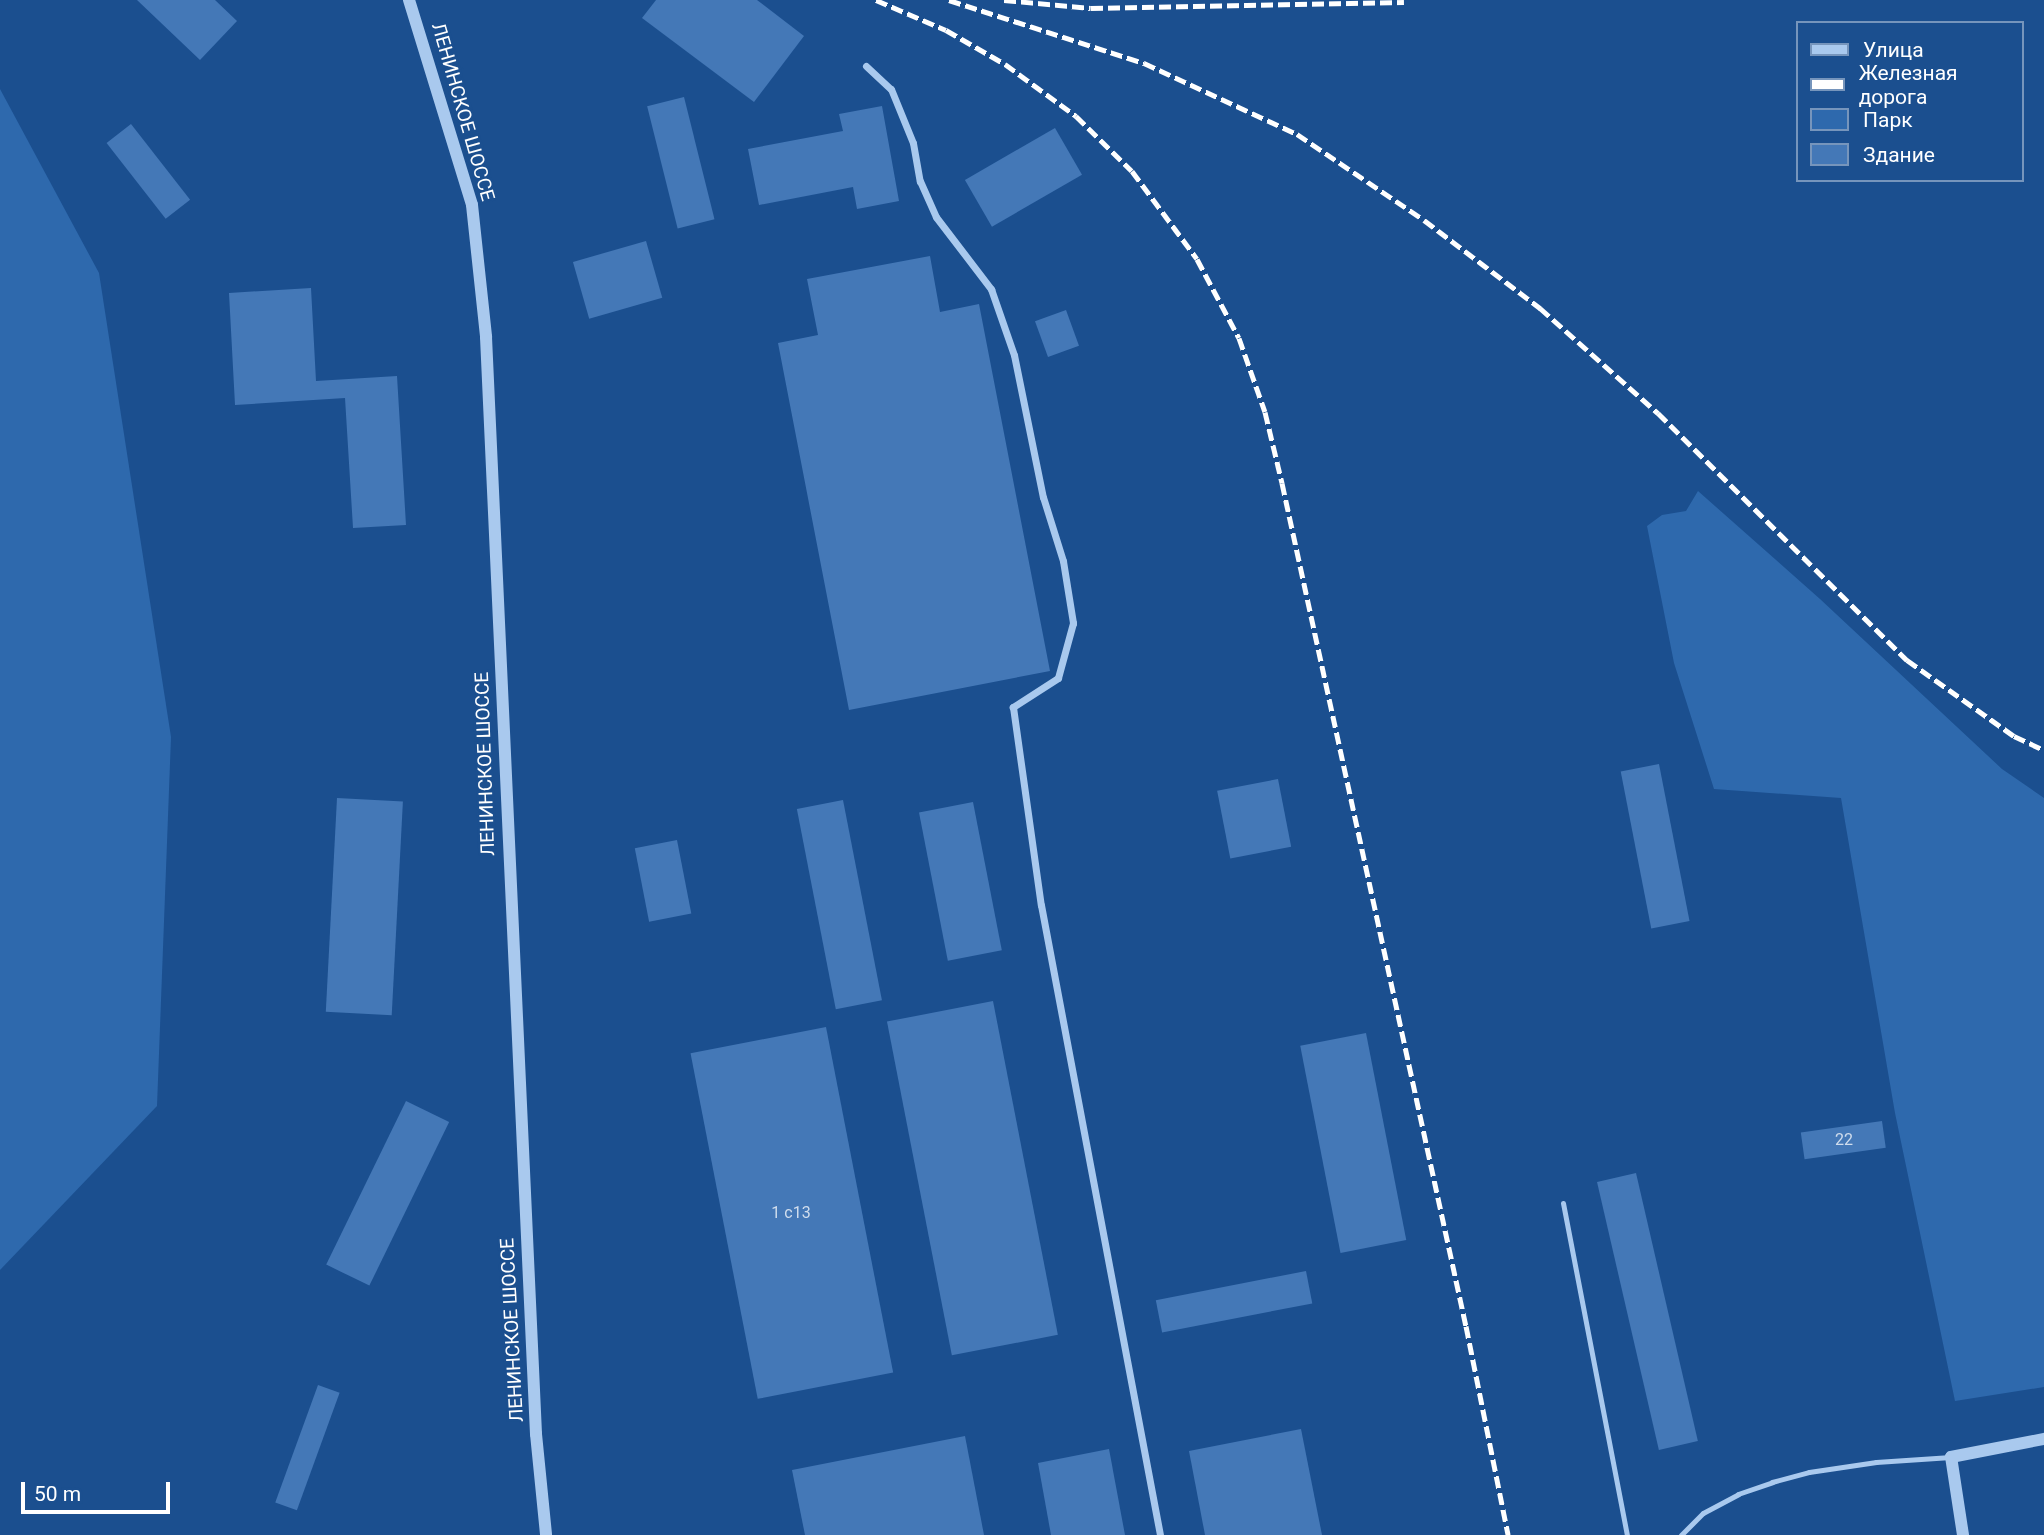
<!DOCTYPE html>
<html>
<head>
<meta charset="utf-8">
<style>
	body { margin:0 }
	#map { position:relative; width:2044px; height:1535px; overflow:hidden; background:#1b4f8f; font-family:Roboto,sans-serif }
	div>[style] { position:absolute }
	.green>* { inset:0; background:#2e69ad }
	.building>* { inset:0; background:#4478b7; transform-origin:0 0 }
	.service>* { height:5px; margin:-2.5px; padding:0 2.5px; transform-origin:2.5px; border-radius:2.5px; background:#a9c9ee }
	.minor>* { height:7px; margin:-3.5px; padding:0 3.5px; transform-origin:3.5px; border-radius:3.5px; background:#a9c9ee }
	.tertiary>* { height:12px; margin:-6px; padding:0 6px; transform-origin:6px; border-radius:6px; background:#a9c9ee }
	.rail>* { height:5px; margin-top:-2.5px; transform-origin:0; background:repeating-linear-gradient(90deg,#fff 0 12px,transparent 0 17px) }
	span { translate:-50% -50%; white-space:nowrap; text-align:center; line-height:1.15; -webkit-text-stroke:5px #1b4f8f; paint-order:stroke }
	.number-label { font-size:16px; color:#d0dded }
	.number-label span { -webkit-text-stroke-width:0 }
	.street-label { font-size:19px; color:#fff }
	.legend { position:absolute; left:1796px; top:21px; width:228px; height:161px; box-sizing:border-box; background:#1b4f8f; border:2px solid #7695bc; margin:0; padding:9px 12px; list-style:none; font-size:21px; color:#fff }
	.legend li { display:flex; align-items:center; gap:14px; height:35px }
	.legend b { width:35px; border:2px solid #7695bc }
	.scale { position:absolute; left:21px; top:1482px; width:149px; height:32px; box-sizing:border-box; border:4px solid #fff; border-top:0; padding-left:9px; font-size:21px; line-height:24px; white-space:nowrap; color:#fff; -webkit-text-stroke:5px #1b4f8f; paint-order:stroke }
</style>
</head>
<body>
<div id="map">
	<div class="green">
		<div style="clip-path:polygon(0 89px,99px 273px,171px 737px,157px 1106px,0 1270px)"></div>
		<div style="clip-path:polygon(1698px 491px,1820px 599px,2002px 769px,2044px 798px,2044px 1387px,1955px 1401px,1895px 1113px,1841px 798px,1714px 789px,1674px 663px,1647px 526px,1662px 515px,1686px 511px)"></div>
	</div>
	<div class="building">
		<div style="clip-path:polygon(137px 0,215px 0,237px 21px,200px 60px)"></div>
		<div style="clip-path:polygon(656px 0,757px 0,804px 36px,754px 102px,642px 18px)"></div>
		<div style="left:684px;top:97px;width:126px;height:38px;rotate:76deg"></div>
		<div style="clip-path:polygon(882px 106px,899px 201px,857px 209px,853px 187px,759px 205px,748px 149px,843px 131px,839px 114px)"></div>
		<div style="left:131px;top:124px;width:96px;height:31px;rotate:52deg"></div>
		<div style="left:1055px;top:128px;width:54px;height:104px;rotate:60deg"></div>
		<div style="left:646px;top:241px;width:59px;height:76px;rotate:74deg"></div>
		<div style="clip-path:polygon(930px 256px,940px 312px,979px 304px,1050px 671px,849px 710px,778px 343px,818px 335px,807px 279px)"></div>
		<div style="clip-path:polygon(311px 288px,316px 381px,397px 376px,406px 525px,353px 528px,345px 398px,235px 405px,229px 293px)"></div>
		<div style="left:1066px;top:310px;width:38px;height:33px;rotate:70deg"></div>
		<div style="left:1659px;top:764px;width:160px;height:39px;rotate:79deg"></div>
		<div style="left:1278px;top:779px;width:69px;height:62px;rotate:79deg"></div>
		<div style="left:337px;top:798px;width:66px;height:214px;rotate:3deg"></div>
		<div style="left:843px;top:800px;width:204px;height:47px;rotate:79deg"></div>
		<div style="left:973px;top:802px;width:151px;height:55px;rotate:79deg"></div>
		<div style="left:677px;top:840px;width:75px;height:43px;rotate:79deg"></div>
		<div style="left:993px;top:1001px;width:340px;height:108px;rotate:79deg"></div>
		<div style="left:826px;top:1027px;width:352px;height:138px;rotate:79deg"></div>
		<div style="left:1366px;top:1033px;width:211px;height:67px;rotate:79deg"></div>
		<div style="left:406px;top:1101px;width:48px;height:182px;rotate:26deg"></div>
		<div style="left:1882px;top:1121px;width:27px;height:82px;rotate:82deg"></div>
		<div style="left:1636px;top:1173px;width:275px;height:40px;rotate:77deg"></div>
		<div style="left:1306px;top:1271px;width:33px;height:153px;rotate:79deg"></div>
		<div style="left:318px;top:1385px;width:23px;height:125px;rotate:20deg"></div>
		<div style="clip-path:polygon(1301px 1429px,1322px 1535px,1205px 1535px,1189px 1451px)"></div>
		<div style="clip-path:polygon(965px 1436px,984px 1535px,805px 1535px,792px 1470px)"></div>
		<div style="clip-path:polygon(1109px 1449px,1125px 1535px,1051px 1535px,1038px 1463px)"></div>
	</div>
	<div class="service">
		<div style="left:1563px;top:1203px;width:338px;rotate:79.1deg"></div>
		<div style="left:1681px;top:1535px;width:31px;rotate:-45deg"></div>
		<div style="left:1703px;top:1513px;width:40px;rotate:-28deg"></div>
		<div style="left:1738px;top:1494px;width:36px;rotate:-19deg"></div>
		<div style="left:1772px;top:1482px;width:38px;rotate:-15deg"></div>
		<div style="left:1809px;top:1472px;width:68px;rotate:-8.5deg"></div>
		<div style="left:1876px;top:1462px;width:75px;rotate:-3.8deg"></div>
	</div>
	<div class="minor">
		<div style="left:866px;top:66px;width:34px;rotate:43deg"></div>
		<div style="left:891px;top:89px;width:58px;rotate:67.8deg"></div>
		<div style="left:913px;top:143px;width:39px;rotate:80deg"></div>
		<div style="left:920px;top:181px;width:39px;rotate:66deg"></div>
		<div style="left:936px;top:217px;width:91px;rotate:52.6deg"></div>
		<div style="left:991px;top:289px;width:70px;rotate:70.8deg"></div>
		<div style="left:1014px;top:355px;width:145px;rotate:78.5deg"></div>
		<div style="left:1043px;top:497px;width:67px;rotate:72.6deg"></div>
		<div style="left:1063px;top:561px;width:63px;rotate:80.8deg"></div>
		<div style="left:1073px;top:623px;width:57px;rotate:105.3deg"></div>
		<div style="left:1058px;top:678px;width:54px;rotate:147.2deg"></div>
		<div style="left:1013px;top:707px;width:200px;rotate:82deg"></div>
		<div style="left:1041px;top:905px;width:641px;rotate:79.3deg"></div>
	</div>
	<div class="tertiary">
		<div style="left:409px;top:0;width:214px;rotate:72.9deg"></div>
		<div style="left:472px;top:205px;width:133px;rotate:83.9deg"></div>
		<div style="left:486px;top:337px;width:1098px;rotate:87.39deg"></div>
		<div style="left:536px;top:1434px;width:101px;rotate:84.3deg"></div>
		<div style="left:1963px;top:1535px;width:79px;rotate:-98.7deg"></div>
		<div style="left:1951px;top:1457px;width:95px;rotate:-11deg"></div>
	</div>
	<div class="rail">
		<div style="left:876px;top:0;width:76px;rotate:23.2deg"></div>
		<div style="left:946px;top:30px;width:68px;rotate:30deg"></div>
		<div style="left:1005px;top:64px;width:88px;rotate:36.2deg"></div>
		<div style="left:1076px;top:116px;width:78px;rotate:44.5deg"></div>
		<div style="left:1132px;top:171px;width:109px;rotate:53.5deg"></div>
		<div style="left:1197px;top:259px;width:89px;rotate:62deg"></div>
		<div style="left:1239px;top:338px;width:78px;rotate:70.6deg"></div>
		<div style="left:1265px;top:412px;width:73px;rotate:76.5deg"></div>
		<div style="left:1282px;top:483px;width:863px;rotate:77.69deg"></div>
		<div style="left:1466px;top:1326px;width:213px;rotate:78.6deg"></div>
		<div style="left:949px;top:0;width:205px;rotate:17.9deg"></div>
		<div style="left:1144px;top:63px;width:169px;rotate:24.9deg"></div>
		<div style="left:1297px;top:134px;width:153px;rotate:34.1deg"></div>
		<div style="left:1424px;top:220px;width:146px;rotate:37.2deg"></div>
		<div style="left:1540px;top:308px;width:158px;rotate:41.7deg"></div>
		<div style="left:1658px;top:413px;width:351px;rotate:44.8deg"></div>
		<div style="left:1907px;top:660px;width:131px;rotate:35.4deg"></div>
		<div style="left:2014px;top:736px;width:33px;rotate:25deg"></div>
		<div style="left:1004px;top:0;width:87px;rotate:5.3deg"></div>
		<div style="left:1091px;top:8px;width:313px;rotate:-1.1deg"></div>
	</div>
	<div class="number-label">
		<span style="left:1844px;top:1140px">22</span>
		<span style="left:791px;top:1213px">1 с13</span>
	</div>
	<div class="street-label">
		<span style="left:463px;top:112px;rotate:74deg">ЛЕНИНСКОЕ ШОССЕ</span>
		<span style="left:485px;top:764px;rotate:-92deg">ЛЕНИНСКОЕ ШОССЕ</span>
		<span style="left:512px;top:1330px;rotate:-93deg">ЛЕНИНСКОЕ ШОССЕ</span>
	</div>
	<ul class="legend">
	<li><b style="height:9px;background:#a9c9ee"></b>Улица</li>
	<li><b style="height:9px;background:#fff"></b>Железная дорога</li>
	<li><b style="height:19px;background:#2e69ad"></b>Парк</li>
	<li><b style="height:19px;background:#4478b7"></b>Здание</li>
	</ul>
	<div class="scale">50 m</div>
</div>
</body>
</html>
